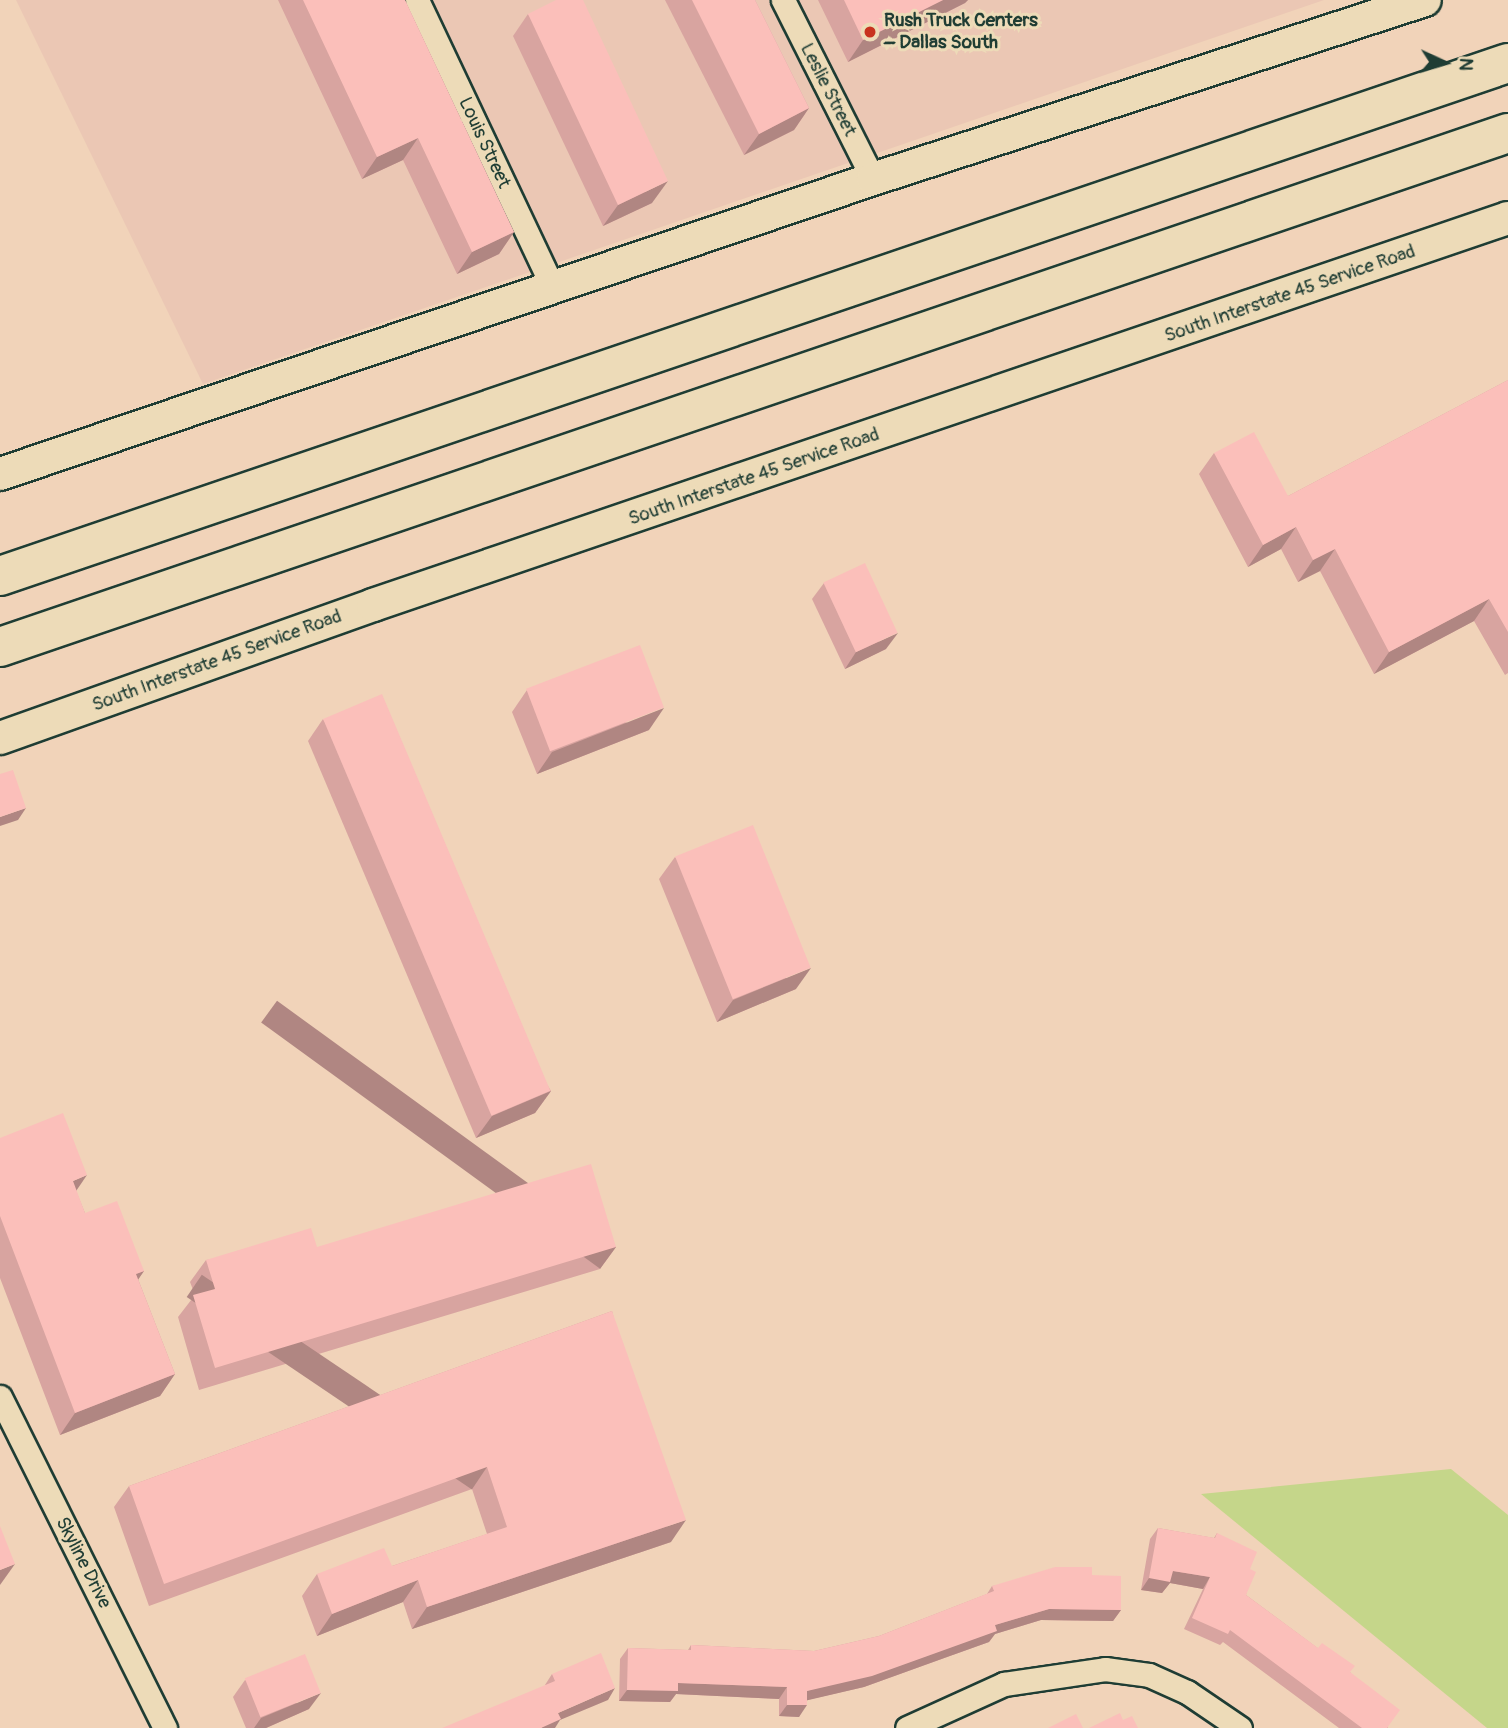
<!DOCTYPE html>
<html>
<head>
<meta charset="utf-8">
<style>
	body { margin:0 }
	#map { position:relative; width:1508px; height:1728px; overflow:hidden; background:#f1d3b9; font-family:Pangolin,sans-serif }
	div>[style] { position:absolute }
	.built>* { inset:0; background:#ebc7b4 }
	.green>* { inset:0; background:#c5d68a }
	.roads { filter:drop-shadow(2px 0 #1f3d34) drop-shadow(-2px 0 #1f3d34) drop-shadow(0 2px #1f3d34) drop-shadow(0 -2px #1f3d34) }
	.street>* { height:23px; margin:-11.5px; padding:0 11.5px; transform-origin:11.5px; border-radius:11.5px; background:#eddbb8 }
	.secondary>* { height:32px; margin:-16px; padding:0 16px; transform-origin:16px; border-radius:16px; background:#eddbb8 }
	.highway>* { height:38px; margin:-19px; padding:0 19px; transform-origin:19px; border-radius:19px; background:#eddbb8 }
	.wall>* { inset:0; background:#d8a4a0 }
	.shaded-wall>* { inset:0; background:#b08682; transform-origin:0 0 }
	.building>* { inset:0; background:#fbbfba; transform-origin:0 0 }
	.dots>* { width:19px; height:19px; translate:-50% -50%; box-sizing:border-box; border:4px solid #eddbb8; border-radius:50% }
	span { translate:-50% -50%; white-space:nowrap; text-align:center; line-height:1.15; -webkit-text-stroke:6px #eddbb8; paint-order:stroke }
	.poi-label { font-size:19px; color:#1f3d34; font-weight:700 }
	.left { translate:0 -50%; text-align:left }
	.street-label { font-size:19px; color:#1f3d34 }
	.north { position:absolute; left:1410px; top:28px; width:70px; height:70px; -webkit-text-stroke:5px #eddbb8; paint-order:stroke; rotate:94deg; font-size:19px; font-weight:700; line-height:28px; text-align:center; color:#1f3d34 }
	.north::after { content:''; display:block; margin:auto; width:24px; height:32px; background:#1f3d34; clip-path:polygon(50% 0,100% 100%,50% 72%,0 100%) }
</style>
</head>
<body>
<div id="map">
	<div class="built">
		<div style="clip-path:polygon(16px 0,1324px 0,203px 384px)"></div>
	</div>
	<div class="green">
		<div style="clip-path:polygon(1451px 1469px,1508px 1515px,1508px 1728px,1487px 1728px,1201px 1494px)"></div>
	</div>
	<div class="roads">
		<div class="street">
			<div style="left:417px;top:0;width:316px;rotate:64.7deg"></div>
			<div style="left:783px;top:0;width:200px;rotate:63.3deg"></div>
			<div style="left:0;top:1397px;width:370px;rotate:63.5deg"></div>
			<div style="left:907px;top:1728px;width:107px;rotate:-24.4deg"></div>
			<div style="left:1004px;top:1684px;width:102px;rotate:-8.4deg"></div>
			<div style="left:1105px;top:1669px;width:44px;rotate:7.8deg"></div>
			<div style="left:1149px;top:1675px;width:42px;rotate:24.1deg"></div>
			<div style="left:1187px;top:1692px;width:64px;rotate:34.2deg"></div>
		</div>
		<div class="secondary">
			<div style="left:0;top:474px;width:921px;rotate:-18.67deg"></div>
			<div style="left:873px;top:179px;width:580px;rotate:-17.97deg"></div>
			<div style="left:0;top:738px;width:396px;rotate:-19.6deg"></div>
			<div style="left:373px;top:605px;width:1199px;rotate:-18.83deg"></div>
		</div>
		<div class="highway">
			<div style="left:0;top:576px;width:1593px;rotate:-18.79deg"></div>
			<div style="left:0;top:647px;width:1593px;rotate:-18.82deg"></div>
		</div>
	</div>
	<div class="wall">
		<div style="clip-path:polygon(278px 0,405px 0,514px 232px,499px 254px,457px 274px,403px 160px,362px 179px)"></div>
		<div style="clip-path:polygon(665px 0,755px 0,809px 108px,794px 130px,744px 155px)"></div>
		<div style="clip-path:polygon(818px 0,968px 0,965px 3px,848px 62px)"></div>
		<div style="clip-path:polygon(528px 14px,652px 203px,603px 226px,513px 36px)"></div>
		<div style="clip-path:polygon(1508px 380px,1508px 673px,1505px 675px,1474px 621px,1374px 674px,1320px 571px,1298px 582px,1281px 549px,1248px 567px,1199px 474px,1214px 453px,1288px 496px)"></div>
		<div style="clip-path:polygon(824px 583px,886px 649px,845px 669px,812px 599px)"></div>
		<div style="clip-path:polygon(527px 690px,649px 730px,537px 774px,512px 712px)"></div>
		<div style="clip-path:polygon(323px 719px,551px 1091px,535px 1113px,476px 1138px,308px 741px)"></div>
		<div style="clip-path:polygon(675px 857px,796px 989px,717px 1022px,659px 879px)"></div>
		<div style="clip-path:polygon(0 1138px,76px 1191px,85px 1213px,144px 1271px,138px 1279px,175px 1374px,160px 1396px,60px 1435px,0 1278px)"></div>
		<div style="clip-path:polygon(317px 1247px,616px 1247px,600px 1269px,199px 1390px,178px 1317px,195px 1295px,190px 1282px,206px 1260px)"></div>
		<div style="clip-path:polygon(612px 1311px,671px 1542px,412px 1629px,403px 1602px,317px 1636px,302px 1596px,317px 1574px,392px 1566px,487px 1534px,472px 1489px,149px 1606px,114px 1507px,129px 1486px)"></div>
		<div style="clip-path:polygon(1158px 1528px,1214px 1538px,1217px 1533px,1250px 1569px,1246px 1595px,1350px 1672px,1388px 1728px,1339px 1728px,1223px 1642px,1220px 1645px,1184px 1629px,1203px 1589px,1170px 1583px,1162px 1593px,1141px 1590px,1150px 1539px)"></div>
		<div style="clip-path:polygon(1092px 1575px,1121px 1610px,1113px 1621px,1041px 1620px,995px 1634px,989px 1642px,864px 1687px,807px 1700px,799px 1717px,779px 1716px,779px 1699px,676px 1694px,670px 1702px,619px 1701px,620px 1659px,628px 1648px,688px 1650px,691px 1645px,814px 1651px,879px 1636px,987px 1594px,992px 1586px)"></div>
		<div style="clip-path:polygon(552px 1674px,608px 1700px,545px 1685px)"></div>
		<div style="clip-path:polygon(245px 1680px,309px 1709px,266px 1728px,246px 1728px,233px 1697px)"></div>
	</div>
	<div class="shaded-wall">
		<div style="clip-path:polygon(943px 0,968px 0,965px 3px,848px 62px,863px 40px)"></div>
		<div style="clip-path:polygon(809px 108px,794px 130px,744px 155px,759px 134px)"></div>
		<div style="clip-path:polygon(418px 138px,403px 160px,362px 179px,377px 157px)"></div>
		<div style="clip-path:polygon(668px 181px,652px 203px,603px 226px,618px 205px)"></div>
		<div style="clip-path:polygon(514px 232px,499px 254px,457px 274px,472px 252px)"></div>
		<div style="clip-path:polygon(1296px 527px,1281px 549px,1248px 567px,1263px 545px)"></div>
		<div style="clip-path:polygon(1335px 549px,1320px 571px,1298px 582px,1313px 560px)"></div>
		<div style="clip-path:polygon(1489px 599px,1474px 621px,1374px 674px,1389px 652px)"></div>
		<div style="clip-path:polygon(898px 633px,886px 649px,845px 669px,856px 652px)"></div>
		<div style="clip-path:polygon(664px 708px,649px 730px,537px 774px,552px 752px)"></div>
		<div style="clip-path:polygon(26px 808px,18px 820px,0 826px,0 817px)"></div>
		<div style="clip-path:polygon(811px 968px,796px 989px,717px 1022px,733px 1000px)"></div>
		<div style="clip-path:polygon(551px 1091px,535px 1113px,476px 1138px,492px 1116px)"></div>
		<div style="clip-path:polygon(87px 1175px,72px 1197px,73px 1181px)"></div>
		<div style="left:616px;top:1247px;width:27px;height:419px;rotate:126deg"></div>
		<div style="clip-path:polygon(144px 1271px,129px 1293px,136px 1274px)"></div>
		<div style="clip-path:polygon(175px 1374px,160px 1396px,60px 1435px,75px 1413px)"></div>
		<div style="left:487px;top:1467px;width:27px;height:344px;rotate:124deg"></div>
		<div style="clip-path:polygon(686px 1520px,671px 1542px,412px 1629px,427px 1607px)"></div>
		<div style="clip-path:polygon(15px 1564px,0 1585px,0 1570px)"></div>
		<div style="clip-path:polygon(1173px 1571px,1210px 1577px,1203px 1589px,1170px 1583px,1162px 1593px,1141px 1590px,1149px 1578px)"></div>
		<div style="clip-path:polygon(418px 1580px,403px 1602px,317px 1636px,332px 1614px)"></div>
		<div style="clip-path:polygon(1049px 1609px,1121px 1610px,1113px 1621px,1041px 1620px,995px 1634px,989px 1642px,864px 1687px,800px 1702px,807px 1691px,995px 1625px)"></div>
		<div style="clip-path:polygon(678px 1683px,787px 1687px,779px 1699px,676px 1694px,670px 1702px,619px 1701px,627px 1690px)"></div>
		<div style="clip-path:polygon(615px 1688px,608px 1700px,560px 1720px,555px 1728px,541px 1728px,558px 1713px)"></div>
		<div style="clip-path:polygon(321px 1693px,309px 1709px,266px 1728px,254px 1728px,261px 1718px)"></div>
		<div style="clip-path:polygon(787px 1705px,807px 1705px,799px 1717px,779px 1716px)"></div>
	</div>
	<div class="building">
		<div style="clip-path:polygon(303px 0,405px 0,514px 232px,472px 252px,418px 138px,377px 157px)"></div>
		<div style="clip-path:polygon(556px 0,583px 0,668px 181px,618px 205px,528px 14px)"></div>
		<div style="clip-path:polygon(692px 0,755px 0,809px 108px,759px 134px)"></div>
		<div style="clip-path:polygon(844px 0,943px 0,863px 40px)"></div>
		<div style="clip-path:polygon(1508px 380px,1508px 632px,1489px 599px,1389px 652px,1335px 549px,1313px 560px,1296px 527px,1263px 545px,1214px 453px,1254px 432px,1288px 496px)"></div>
		<div style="left:865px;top:563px;width:77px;height:46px;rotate:65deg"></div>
		<div style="left:640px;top:645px;width:67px;height:122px;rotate:69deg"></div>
		<div style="left:382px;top:694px;width:431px;height:64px;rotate:67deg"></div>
		<div style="clip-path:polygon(13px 770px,26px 808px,0 817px,0 774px)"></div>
		<div style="left:753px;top:825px;width:154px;height:84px;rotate:68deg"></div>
		<div style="clip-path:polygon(63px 1113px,87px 1175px,73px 1181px,85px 1213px,117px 1201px,144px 1271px,136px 1274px,175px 1374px,75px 1413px,0 1216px,0 1138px)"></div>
		<div style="clip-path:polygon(591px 1164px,616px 1247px,215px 1368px,193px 1295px,215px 1289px,206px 1260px,311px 1228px,317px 1247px)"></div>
		<div style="clip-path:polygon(612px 1311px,686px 1520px,427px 1607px,418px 1580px,332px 1614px,317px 1574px,384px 1548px,392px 1566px,507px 1527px,487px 1467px,164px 1584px,129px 1486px)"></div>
		<div style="clip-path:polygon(0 1526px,15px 1564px,0 1570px)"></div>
		<div style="clip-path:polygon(1158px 1528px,1215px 1538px,1217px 1533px,1257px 1552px,1250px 1569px,1256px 1572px,1246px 1595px,1318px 1648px,1322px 1643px,1355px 1666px,1350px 1672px,1400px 1710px,1387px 1728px,1362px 1728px,1230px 1630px,1228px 1634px,1192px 1618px,1210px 1577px,1173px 1571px,1170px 1582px,1149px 1578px)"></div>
		<div style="clip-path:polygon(1055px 1567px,1092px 1567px,1092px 1575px,1121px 1576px,1121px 1610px,1049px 1609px,995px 1625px,997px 1631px,872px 1676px,807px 1691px,807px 1705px,787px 1705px,787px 1687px,678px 1683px,678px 1691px,627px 1690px,628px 1648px,691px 1650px,691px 1645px,814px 1651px,879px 1636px,994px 1591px,992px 1586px)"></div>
		<div style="clip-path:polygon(601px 1653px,615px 1688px,558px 1713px,561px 1719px,541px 1728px,442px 1728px,555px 1681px,552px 1674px)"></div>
		<div style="left:305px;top:1654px;width:42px;height:65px;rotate:68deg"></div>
		<div style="clip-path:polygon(1120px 1713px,1123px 1720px,1132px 1716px,1138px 1728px,1089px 1728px)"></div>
		<div style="clip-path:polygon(1076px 1714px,1083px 1728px,1048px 1728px)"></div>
	</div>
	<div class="dots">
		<div style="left:870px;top:32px;background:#c8321e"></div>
	</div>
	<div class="poi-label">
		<span class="left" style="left:884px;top:32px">Rush Truck Centers<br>– Dallas South</span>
	</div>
	<div class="street-label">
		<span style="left:828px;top:90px;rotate:63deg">Leslie Street</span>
		<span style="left:484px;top:143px;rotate:65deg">Louis Street</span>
		<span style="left:1290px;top:294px;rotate:-19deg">South Interstate 45 Service Road</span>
		<span style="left:754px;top:477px;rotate:-19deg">South Interstate 45 Service Road</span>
		<span style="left:217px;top:661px;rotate:-20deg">South Interstate 45 Service Road</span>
		<span style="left:83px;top:1563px;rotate:63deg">Skyline Drive</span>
	</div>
	<div class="north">N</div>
</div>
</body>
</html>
